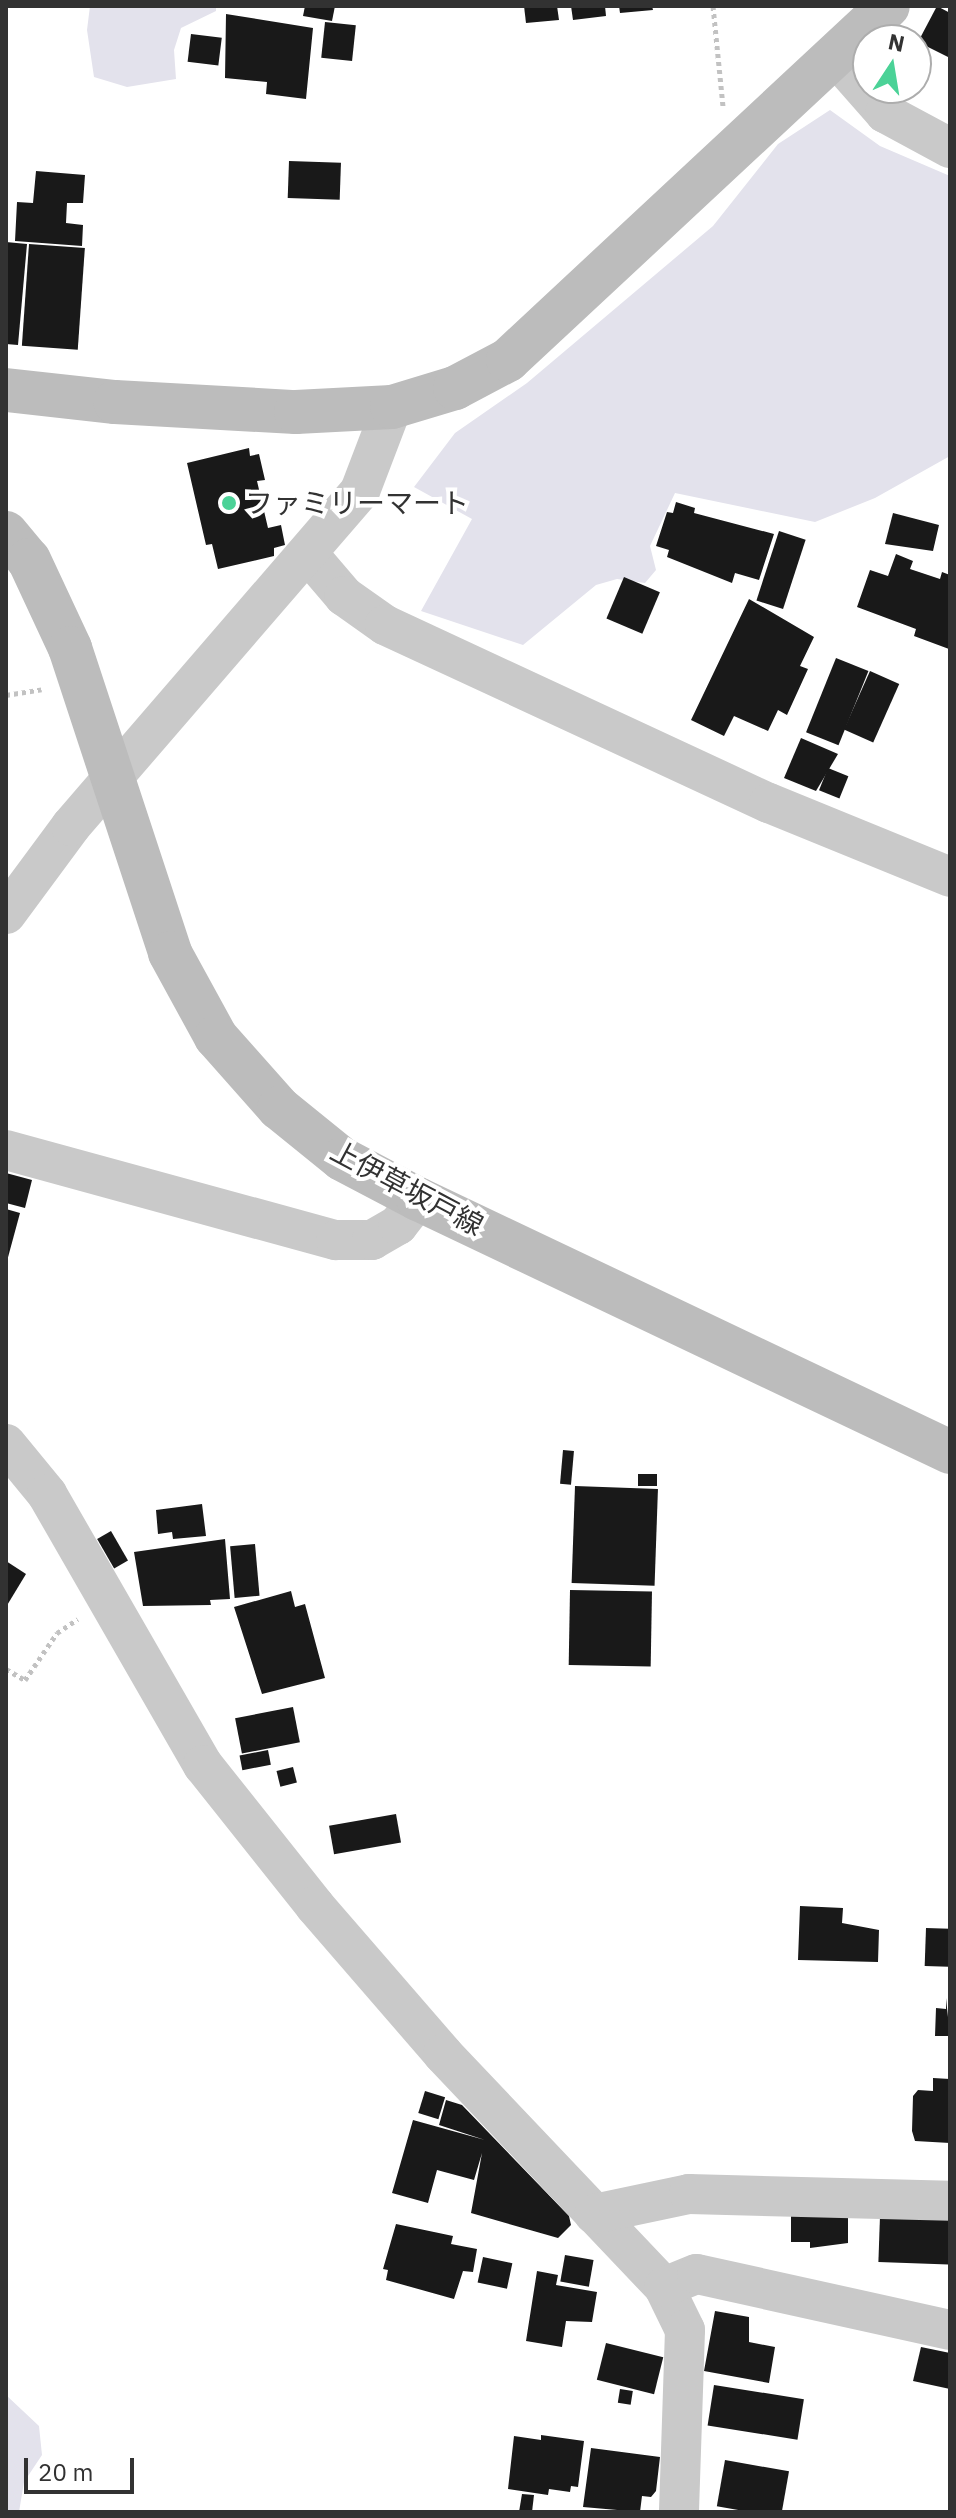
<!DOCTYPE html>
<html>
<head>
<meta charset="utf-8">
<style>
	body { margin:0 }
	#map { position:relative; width:956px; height:2518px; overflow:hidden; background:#fff; font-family:"IBM Plex Sans","Noto Sans JP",sans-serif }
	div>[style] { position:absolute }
	.green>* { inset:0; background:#e3e2ec }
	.building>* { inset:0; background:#191919; transform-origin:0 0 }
	.path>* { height:5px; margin-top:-2.5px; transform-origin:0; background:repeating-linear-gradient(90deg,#c2c2c2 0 4px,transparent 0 8px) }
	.street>* { height:40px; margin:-20px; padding:0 20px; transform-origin:20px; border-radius:20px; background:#c9c9c9 }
	.secondary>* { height:44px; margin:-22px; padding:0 22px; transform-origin:22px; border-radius:22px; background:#bcbcbc }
	.dots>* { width:22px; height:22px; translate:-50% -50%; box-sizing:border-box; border:4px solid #fff; border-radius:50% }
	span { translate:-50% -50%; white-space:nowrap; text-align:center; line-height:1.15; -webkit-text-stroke:8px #fff; paint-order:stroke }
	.poi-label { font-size:28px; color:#323232 }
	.left { translate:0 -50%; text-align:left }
	.street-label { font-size:28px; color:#323232 }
	.frame { position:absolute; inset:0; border:8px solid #323232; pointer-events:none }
	.north { position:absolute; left:852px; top:24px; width:80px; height:80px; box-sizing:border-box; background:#fff; border:2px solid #adadad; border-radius:50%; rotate:12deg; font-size:22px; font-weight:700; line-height:32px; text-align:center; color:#323232 }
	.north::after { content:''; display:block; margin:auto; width:28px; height:36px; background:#4bd297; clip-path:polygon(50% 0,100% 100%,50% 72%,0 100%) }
	.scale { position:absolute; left:24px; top:2458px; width:110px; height:36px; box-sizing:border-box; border:4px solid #323232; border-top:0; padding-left:10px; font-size:24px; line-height:28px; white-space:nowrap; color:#323232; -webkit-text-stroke:6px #fff; paint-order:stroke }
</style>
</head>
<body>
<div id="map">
	<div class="green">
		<div style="clip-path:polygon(90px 6px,216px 6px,216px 11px,181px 28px,174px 50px,176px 79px,127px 87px,94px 77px,87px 30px)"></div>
		<div style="clip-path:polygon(830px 110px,880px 146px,950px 176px,950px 456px,875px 498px,815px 522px,675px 493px,650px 546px,656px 570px,645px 583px,617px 579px,596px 585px,523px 645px,421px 611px,472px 519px,414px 487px,455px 433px,527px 383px,713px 226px,778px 144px)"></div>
		<div style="clip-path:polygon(6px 2395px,39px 2426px,42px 2455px,24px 2482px,19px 2512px,6px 2512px)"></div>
	</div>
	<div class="building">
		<div style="clip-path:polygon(305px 6px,335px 6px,332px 21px,303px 16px)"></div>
		<div style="clip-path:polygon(524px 6px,557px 6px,559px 20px,526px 23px)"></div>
		<div style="clip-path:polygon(571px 6px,605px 6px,606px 16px,573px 20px)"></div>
		<div style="clip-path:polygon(619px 6px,652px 6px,653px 10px,620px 13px)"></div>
		<div style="clip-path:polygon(937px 6px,950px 13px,950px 58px,918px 42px)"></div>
		<div style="clip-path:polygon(226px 14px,313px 28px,306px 99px,266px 94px,267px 82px,225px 78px)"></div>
		<div style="left:325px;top:22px;width:31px;height:36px;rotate:6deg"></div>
		<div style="left:191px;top:34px;width:31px;height:28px;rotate:7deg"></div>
		<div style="left:289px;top:161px;width:52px;height:37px;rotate:2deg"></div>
		<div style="clip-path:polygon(36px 171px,85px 175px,83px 203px,67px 203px,66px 223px,83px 225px,82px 246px,15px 241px,17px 202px,33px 203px)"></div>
		<div style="clip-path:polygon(6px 242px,27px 244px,18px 345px,6px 344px)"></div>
		<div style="left:29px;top:244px;width:56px;height:102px;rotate:4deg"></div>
		<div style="clip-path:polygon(249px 448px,250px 456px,259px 454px,265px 480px,257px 481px,268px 528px,281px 525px,285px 545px,274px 548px,274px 556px,218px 569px,212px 544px,206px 545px,187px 463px)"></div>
		<div style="clip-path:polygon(676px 502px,695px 508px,694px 513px,774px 534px,759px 580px,735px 573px,732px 583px,667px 557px,669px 550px,656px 546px,667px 512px,673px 513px)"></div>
		<div style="clip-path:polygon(893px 513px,939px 525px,933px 551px,885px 544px)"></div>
		<div style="left:779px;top:531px;width:28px;height:73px;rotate:18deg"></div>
		<div style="clip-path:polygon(896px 554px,913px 561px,910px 569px,940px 579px,942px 572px,950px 575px,949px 649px,914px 636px,916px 629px,857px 607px,870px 570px,888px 576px)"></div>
		<div style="left:624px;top:577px;width:39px;height:45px;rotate:23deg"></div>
		<div style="clip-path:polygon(749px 599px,814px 637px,800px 666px,808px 669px,787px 715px,778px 710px,768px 731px,734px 716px,724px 736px,691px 720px)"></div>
		<div style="left:836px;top:658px;width:35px;height:80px;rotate:22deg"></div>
		<div style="left:870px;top:671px;width:32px;height:64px;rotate:24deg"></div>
		<div style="clip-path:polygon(801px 738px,838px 754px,816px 791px,784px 778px)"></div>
		<div style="left:828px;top:768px;width:22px;height:24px;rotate:22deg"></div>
		<div style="clip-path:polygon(6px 1173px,32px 1180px,25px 1208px,6px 1203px)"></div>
		<div style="clip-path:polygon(6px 1209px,20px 1213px,7px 1261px,6px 1261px)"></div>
		<div style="left:563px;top:1450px;width:11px;height:34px;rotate:5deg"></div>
		<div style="left:638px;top:1474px;width:19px;height:12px"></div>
		<div style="left:575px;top:1486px;width:83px;height:97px;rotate:2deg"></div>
		<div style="clip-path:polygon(202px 1504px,206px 1536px,173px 1539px,172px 1532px,158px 1534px,156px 1510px)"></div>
		<div style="left:111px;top:1531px;width:34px;height:16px;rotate:60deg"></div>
		<div style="clip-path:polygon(225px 1539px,230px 1599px,210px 1600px,211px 1605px,143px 1606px,134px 1552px)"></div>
		<div style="left:255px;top:1544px;width:52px;height:25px;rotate:85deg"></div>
		<div style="clip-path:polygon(6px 1561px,26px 1574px,6px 1607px)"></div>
		<div style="left:570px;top:1590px;width:82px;height:75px;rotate:1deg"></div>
		<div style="clip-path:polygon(291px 1591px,295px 1607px,305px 1604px,325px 1678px,262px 1694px,234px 1607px)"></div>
		<div style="left:293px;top:1707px;width:36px;height:59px;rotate:79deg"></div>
		<div style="left:268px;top:1750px;width:15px;height:29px;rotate:79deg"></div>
		<div style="left:293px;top:1767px;width:16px;height:17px;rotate:76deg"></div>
		<div style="left:396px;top:1814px;width:29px;height:68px;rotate:80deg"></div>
		<div style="clip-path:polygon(800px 1906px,843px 1908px,842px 1923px,879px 1930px,878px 1962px,798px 1960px)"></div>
		<div style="left:926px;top:1928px;width:24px;height:38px;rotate:2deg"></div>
		<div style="clip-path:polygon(946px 1998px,950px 2036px,935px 2036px,936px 2008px,946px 2009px)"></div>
		<div style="clip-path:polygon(933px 2078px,950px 2079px,950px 2143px,915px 2141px,912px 2131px,913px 2096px,918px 2090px,933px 2091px)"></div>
		<div style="left:425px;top:2091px;width:21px;height:23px;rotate:17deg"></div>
		<div style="clip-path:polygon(446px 2100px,462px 2105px,569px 2216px,571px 2225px,558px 2238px,471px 2213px,482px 2153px,474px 2180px,437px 2170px,428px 2203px,392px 2193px,413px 2120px,485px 2140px,439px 2125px)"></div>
		<div style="clip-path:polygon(791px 2213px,848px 2214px,848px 2243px,810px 2248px,810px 2242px,791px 2242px)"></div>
		<div style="left:880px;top:2216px;width:70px;height:46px;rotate:2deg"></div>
		<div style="clip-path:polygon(396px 2224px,453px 2236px,451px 2244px,477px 2249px,473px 2272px,463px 2271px,454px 2299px,386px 2280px,388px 2270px,383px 2269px)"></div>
		<div style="left:565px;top:2255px;width:29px;height:27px;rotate:10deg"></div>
		<div style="left:483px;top:2257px;width:30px;height:26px;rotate:12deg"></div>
		<div style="clip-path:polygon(537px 2271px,558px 2275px,556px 2285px,597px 2292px,592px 2322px,566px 2321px,562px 2347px,526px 2341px)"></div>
		<div style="clip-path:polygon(715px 2311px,749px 2317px,749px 2342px,775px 2347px,769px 2383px,704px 2371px)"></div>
		<div style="left:606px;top:2343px;width:59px;height:38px;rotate:14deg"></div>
		<div style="clip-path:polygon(921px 2347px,950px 2353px,950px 2389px,913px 2381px)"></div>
		<div style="left:714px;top:2385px;width:91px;height:41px;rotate:9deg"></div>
		<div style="left:620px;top:2389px;width:13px;height:14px;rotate:9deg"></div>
		<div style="clip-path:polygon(541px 2435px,584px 2441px,578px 2487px,571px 2486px,570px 2492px,549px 2489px,548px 2495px,508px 2489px,514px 2436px,541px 2440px)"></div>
		<div style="clip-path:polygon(591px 2448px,660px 2457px,656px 2491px,651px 2497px,642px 2496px,640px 2512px,583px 2507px)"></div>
		<div style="left:725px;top:2460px;width:65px;height:47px;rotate:10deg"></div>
		<div style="clip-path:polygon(522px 2494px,534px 2495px,532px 2512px,519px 2512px)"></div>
	</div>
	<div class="path">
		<div style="left:713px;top:6px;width:101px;rotate:84.3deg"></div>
		<div style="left:6px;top:695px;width:36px;rotate:-9deg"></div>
		<div style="left:6px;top:1669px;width:22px;rotate:30deg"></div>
		<div style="left:25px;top:1680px;width:57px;rotate:-55.8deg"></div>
		<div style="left:57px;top:1633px;width:25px;rotate:-34deg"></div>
	</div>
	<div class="street">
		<div style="left:835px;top:56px;width:76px;rotate:48.7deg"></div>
		<div style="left:885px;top:113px;width:74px;rotate:28.3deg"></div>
		<div style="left:309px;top:555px;width:54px;rotate:49.5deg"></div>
		<div style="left:344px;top:596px;width:50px;rotate:35.3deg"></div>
		<div style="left:385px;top:625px;width:423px;rotate:24.9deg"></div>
		<div style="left:769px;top:803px;width:196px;rotate:22.2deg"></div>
		<div style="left:6px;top:914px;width:109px;rotate:-53.5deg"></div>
		<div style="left:71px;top:826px;width:442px;rotate:-49.2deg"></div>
		<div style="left:360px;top:491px;width:90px;rotate:-69.1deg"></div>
		<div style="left:6px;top:1150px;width:342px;rotate:15.3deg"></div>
		<div style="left:336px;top:1240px;width:36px"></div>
		<div style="left:372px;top:1240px;width:30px;rotate:-30deg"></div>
		<div style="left:398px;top:1225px;width:33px;rotate:-52deg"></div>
		<div style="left:6px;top:1444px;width:65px;rotate:50.6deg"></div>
		<div style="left:47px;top:1494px;width:313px;rotate:60.1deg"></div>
		<div style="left:203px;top:1765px;width:180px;rotate:51.5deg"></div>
		<div style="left:315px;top:1906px;width:196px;rotate:49.1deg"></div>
		<div style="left:443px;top:2054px;width:321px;rotate:46.5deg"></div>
		<div style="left:664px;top:2287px;width:48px;rotate:64deg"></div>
		<div style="left:685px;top:2330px;width:182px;rotate:91.9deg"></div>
		<div style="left:594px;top:2214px;width:97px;rotate:-11.9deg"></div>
		<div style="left:689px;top:2194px;width:261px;rotate:1.5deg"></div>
		<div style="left:664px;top:2287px;width:35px;rotate:-22deg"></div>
		<div style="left:697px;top:2274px;width:259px;rotate:12.5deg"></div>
	</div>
	<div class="secondary">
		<div style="left:6px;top:390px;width:110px;rotate:6.3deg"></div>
		<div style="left:115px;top:402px;width:181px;rotate:3.2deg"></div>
		<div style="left:296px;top:412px;width:96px;rotate:-3deg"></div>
		<div style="left:392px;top:407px;width:66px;rotate:-16.8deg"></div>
		<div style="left:455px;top:388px;width:60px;rotate:-27.8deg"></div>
		<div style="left:508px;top:360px;width:519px;rotate:-42.97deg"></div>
		<div style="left:6px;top:533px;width:35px;rotate:50deg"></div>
		<div style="left:29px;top:560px;width:97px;rotate:65deg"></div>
		<div style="left:70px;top:648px;width:321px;rotate:71.8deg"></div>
		<div style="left:170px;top:953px;width:96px;rotate:61.3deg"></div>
		<div style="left:216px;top:1037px;width:95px;rotate:48.4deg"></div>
		<div style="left:279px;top:1108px;width:81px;rotate:39deg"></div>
		<div style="left:342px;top:1159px;width:86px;rotate:27.8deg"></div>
		<div style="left:418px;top:1199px;width:589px;rotate:25.43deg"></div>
	</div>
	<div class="dots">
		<div style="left:229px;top:503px;background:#4bd297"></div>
	</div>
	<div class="poi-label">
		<span class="left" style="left:245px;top:503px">ファミリーマート</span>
	</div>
	<div class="street-label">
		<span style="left:407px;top:1188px;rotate:28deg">上伊草坂戸線</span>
	</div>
	<div class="frame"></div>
	<div class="north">N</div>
	<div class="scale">20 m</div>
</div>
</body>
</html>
